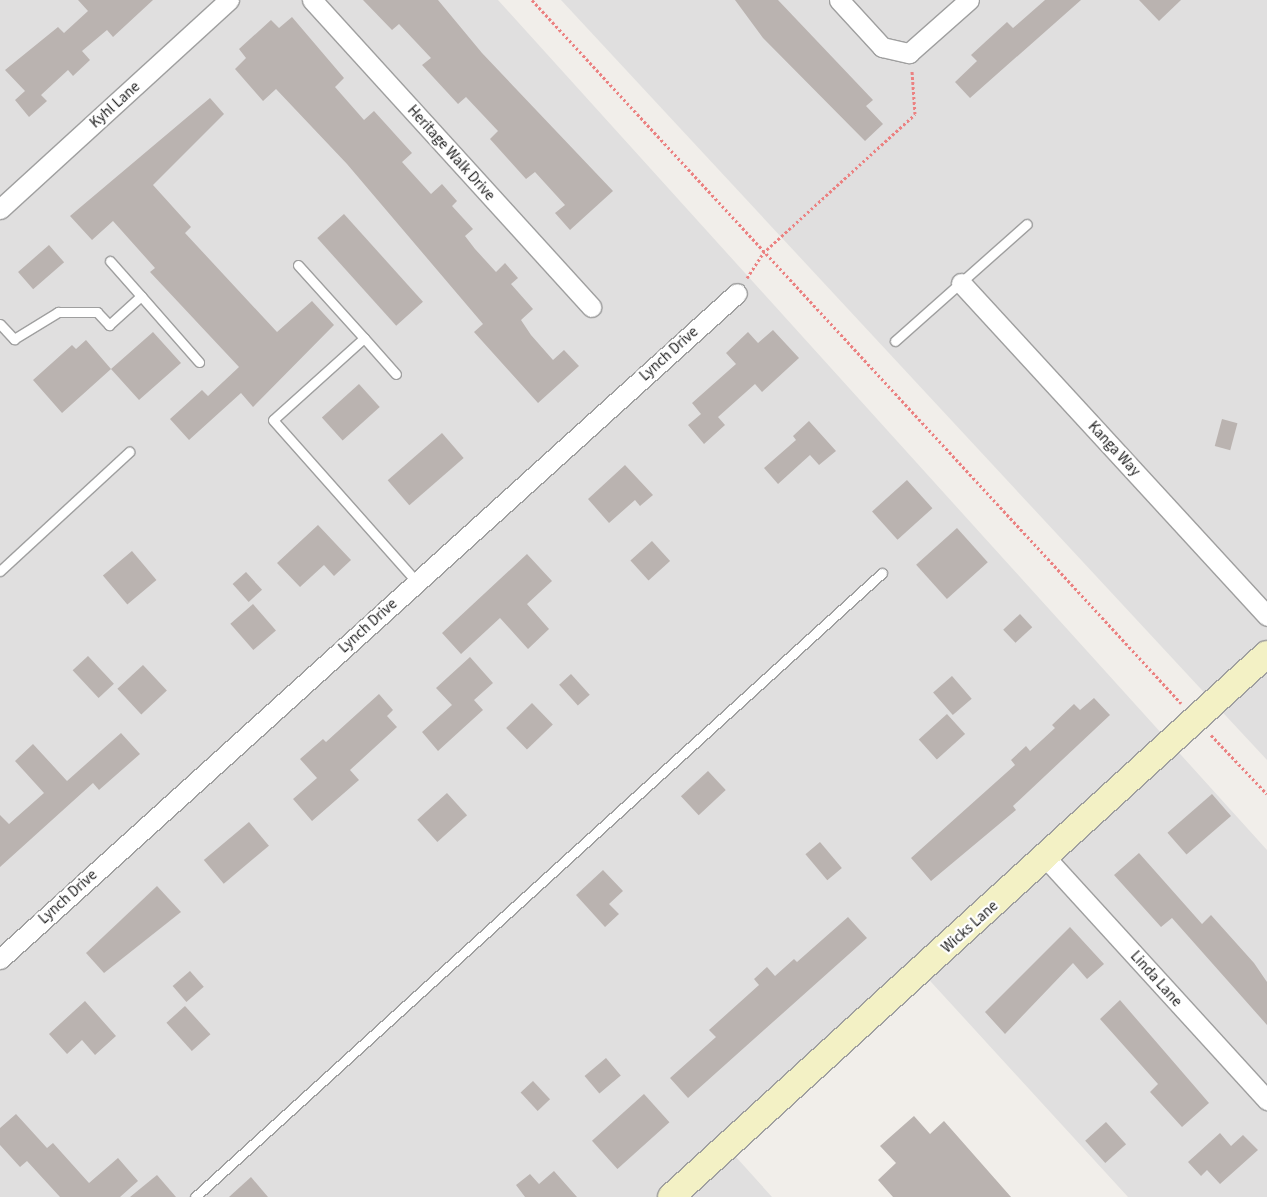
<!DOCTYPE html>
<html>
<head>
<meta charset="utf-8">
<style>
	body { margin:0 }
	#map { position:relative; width:1267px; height:1197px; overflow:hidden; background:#f1eeea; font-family:"Source Sans 3",sans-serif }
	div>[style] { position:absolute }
	.residential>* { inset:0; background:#e0dfdf }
	.building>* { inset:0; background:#bab3b0; transform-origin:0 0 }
	.path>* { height:3px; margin-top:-1.5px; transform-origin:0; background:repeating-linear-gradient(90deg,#eb8181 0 2.5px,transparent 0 5px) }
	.roads { filter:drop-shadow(1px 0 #9f9f9f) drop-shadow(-1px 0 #9f9f9f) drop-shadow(0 1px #9f9f9f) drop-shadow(0 -1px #9f9f9f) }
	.lane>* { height:9px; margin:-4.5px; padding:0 4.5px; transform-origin:4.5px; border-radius:4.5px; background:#fff }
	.street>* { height:19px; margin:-9.5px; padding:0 9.5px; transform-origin:9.5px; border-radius:9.5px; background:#fff }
	.secondary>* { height:26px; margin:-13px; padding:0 13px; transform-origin:13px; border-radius:13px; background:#f3f1c5 }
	span { translate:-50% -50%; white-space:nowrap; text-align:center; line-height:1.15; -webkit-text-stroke:4.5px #fff; paint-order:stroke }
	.street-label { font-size:15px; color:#222 }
</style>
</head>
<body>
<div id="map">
	<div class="residential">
		<div style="clip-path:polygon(0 0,498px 0,1267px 850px,1267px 1197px,1128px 1197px,921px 971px,727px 1147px,772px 1197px,0 1197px)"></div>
		<div style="clip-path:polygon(561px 0,1267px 0,1267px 760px,1213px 702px)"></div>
	</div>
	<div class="building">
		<div style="clip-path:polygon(78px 0,153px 0,113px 37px,107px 30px,82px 51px,90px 60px,73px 76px,68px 70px,41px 95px,47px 101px,29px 117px,15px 100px,25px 91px,5px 70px,58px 27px,64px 33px,88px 11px)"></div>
		<div style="clip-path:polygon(363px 0,438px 0,482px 53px,613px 191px,570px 230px,555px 213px,565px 205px,535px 172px,526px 179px,490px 139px,498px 131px,466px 97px,458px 104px,422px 65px,431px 58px,399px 24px,392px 30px)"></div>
		<div style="clip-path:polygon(735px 0,778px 0,873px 100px,866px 106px,883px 124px,865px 141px,763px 38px)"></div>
		<div style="clip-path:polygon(1045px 0,1081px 0,970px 98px,955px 82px,977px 61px,971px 55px,1007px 22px,1013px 28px)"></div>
		<div style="clip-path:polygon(1139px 0,1181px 0,1159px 21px)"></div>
		<div style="clip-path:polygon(292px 17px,344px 78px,335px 87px,364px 120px,374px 111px,412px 153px,402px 162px,431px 194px,442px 184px,457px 201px,452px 206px,473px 229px,465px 236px,475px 249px,496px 272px,505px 263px,518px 278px,511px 284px,533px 309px,521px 320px,531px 335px,553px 360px,564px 350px,579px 366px,538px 403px,474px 332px,483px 324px,347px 164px,276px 89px,263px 101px,235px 69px,246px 58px,239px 49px,271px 20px,279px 28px)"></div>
		<div style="clip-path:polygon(210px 98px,224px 114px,153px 185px,191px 227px,185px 233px,277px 332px,312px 301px,334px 325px,253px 407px,241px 393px,189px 440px,170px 419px,202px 390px,208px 396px,239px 367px,150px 272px,155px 268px,113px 221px,92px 240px,70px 216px)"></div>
		<div style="left:344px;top:214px;width:118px;height:36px;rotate:48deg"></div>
		<div style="left:49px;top:245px;width:23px;height:41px;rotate:49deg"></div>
		<div style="clip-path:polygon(773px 330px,799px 358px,762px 392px,755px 384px,718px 417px,725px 425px,704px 444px,688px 425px,701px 414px,692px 403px,736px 364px,726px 353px,748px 332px,758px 343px)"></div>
		<div style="clip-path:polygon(153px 332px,181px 363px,139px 400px,111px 369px,62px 413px,33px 380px,72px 345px,76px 349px,86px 340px,111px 369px)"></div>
		<div style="left:359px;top:384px;width:31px;height:50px;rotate:48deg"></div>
		<div style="left:1222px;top:419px;width:16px;height:28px;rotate:15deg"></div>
		<div style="clip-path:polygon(809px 421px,836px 451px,819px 465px,810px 455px,778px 484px,764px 468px,796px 440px,793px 436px)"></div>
		<div style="left:442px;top:433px;width:33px;height:72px;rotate:49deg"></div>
		<div style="clip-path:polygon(625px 465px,653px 495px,640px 506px,635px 500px,609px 523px,588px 499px)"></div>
		<div style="left:907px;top:480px;width:38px;height:47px;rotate:48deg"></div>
		<div style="clip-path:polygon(318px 525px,351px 560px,334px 576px,324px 565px,300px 587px,277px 563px)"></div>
		<div style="left:957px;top:528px;width:46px;height:55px;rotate:48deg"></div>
		<div style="left:652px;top:541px;width:27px;height:29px;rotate:48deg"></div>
		<div style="left:132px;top:551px;width:38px;height:38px;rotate:50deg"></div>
		<div style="clip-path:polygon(527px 554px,552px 581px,527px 604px,549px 629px,528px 649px,500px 618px,461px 654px,442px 633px)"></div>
		<div style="left:246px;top:572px;width:24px;height:18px;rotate:48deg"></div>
		<div style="left:253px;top:604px;width:35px;height:30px;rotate:49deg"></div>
		<div style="left:1020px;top:614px;width:18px;height:23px;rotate:47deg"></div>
		<div style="left:88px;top:656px;width:38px;height:21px;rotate:47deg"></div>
		<div style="clip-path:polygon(470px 657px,493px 683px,474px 700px,483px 710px,438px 751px,422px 732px,452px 705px,436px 688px)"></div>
		<div style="left:143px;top:665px;width:35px;height:35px;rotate:47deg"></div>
		<div style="left:571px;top:674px;width:28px;height:16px;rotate:48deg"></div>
		<div style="left:952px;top:676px;width:30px;height:25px;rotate:49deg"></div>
		<div style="clip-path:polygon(379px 694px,393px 710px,387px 716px,397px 727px,350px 770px,359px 780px,312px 821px,293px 799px,317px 778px,300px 759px,323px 739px,326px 742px)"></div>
		<div style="clip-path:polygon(1094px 698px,1110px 715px,1013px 806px,1016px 810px,931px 881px,911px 858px,1015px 765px,1011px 760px,1026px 746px,1030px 751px,1055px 728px,1052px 725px,1074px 704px,1080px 710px)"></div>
		<div style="left:532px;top:703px;width:30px;height:36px;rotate:46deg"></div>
		<div style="left:947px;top:714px;width:27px;height:38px;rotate:48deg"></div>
		<div style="clip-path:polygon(121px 733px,140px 754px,99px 790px,93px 783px,0 867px,0 815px,9px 824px,44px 793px,15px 761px,33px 744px,67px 781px)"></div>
		<div style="left:708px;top:771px;width:26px;height:37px;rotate:47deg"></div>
		<div style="left:447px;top:793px;width:30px;height:40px;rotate:48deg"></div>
		<div style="left:1212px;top:794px;width:29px;height:59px;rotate:49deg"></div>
		<div style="left:249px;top:822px;width:31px;height:59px;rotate:50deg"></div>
		<div style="left:820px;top:842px;width:34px;height:19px;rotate:50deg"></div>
		<div style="clip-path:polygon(1139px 853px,1202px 924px,1211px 915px,1254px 963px,1267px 982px,1267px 1025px,1172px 918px,1161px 927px,1114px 875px)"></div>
		<div style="clip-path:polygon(603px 870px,623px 891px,609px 904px,619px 914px,605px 927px,576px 895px)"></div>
		<div style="clip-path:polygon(157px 886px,181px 912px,104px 973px,86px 953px)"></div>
		<div style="clip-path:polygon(848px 917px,867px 938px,688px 1098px,670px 1078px,716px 1037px,709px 1030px,759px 985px,754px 979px,767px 967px,775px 976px,794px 959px,797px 962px)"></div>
		<div style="clip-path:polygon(1070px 927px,1104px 964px,1087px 979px,1073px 963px,1005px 1034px,985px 1012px)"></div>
		<div style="left:190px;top:971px;width:21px;height:23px;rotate:49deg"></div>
		<div style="clip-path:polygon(1120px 1000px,1209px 1103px,1182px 1127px,1150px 1092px,1158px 1084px,1100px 1019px)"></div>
		<div style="clip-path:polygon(85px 1001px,116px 1036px,95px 1055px,82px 1040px,67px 1054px,49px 1034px)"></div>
		<div style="left:185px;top:1006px;width:38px;height:25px;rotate:48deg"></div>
		<div style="left:606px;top:1058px;width:23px;height:28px;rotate:50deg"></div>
		<div style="left:533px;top:1081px;width:25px;height:17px;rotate:47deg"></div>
		<div style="left:644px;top:1094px;width:38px;height:70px;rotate:48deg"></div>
		<div style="clip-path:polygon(16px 1114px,47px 1148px,53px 1143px,89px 1183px,118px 1158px,138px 1181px,120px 1197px,60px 1197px,27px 1161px,20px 1167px,0 1145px,0 1128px)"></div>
		<div style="clip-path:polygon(914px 1116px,930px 1134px,944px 1121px,1011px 1197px,893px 1197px,878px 1180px,896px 1163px,880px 1146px)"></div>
		<div style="left:1106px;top:1122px;width:30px;height:28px;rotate:48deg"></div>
		<div style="clip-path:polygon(1220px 1133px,1231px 1146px,1243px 1135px,1258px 1150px,1220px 1184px,1207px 1170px,1201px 1176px,1188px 1162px)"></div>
		<div style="clip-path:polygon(554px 1171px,577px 1197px,525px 1197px,516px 1185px,530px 1174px,539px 1184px)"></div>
		<div style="clip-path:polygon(157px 1175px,176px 1197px,130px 1197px)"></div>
		<div style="clip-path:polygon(251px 1177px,268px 1197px,229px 1197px)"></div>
	</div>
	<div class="path">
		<div style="left:532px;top:0;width:957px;rotate:47.29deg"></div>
		<div style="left:747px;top:278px;width:30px;rotate:-57deg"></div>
		<div style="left:763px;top:253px;width:206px;rotate:-42.4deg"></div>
		<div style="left:915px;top:114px;width:43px;rotate:-94deg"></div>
		<div style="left:1211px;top:735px;width:81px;rotate:46.5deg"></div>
	</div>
	<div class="roads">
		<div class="lane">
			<div style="left:110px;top:261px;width:47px;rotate:48.5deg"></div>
			<div style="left:298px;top:265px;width:98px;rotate:47.9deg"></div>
			<div style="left:364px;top:338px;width:122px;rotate:138deg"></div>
			<div style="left:273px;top:420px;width:217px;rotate:48.4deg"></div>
			<div style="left:0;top:324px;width:21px;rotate:47deg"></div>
			<div style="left:14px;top:339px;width:52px;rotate:-31.5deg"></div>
			<div style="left:58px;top:312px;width:39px"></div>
			<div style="left:97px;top:312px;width:18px;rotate:47deg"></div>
			<div style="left:109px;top:325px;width:43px;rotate:-42.2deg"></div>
			<div style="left:141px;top:296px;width:88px;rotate:48.7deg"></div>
			<div style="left:364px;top:338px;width:48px;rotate:48.4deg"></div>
			<div style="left:895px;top:341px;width:176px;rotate:-41.6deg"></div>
			<div style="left:0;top:571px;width:176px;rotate:-42.7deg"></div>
			<div style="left:195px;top:1197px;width:928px;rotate:-42.25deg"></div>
		</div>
		<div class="street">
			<div style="left:312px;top:0;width:415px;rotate:47.7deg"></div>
			<div style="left:839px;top:0;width:64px;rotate:47.5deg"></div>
			<div style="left:882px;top:47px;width:28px;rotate:13deg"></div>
			<div style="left:909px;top:53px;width:80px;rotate:-41.5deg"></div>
			<div style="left:0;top:209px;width:310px;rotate:-42.4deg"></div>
			<div style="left:961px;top:283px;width:452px;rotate:47.4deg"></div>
			<div style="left:1046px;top:858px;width:328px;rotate:47.6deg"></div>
			<div style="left:0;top:959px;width:993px;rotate:-42.1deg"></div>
		</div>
		<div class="secondary">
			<div style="left:671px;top:1197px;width:806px;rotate:-42.34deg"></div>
		</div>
	</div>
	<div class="street-label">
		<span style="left:115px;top:105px;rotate:-42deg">Kyhl Lane</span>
		<span style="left:451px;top:153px;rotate:48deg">Heritage Walk Drive</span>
		<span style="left:669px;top:354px;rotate:-42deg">Lynch Drive</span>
		<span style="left:1114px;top:449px;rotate:47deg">Kanga Way</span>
		<span style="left:368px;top:626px;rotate:-42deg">Lynch Drive</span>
		<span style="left:68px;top:897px;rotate:-42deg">Lynch Drive</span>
		<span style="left:970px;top:927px;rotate:-42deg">Wicks Lane</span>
		<span style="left:1156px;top:979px;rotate:48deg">Linda Lane</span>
	</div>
</div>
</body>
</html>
